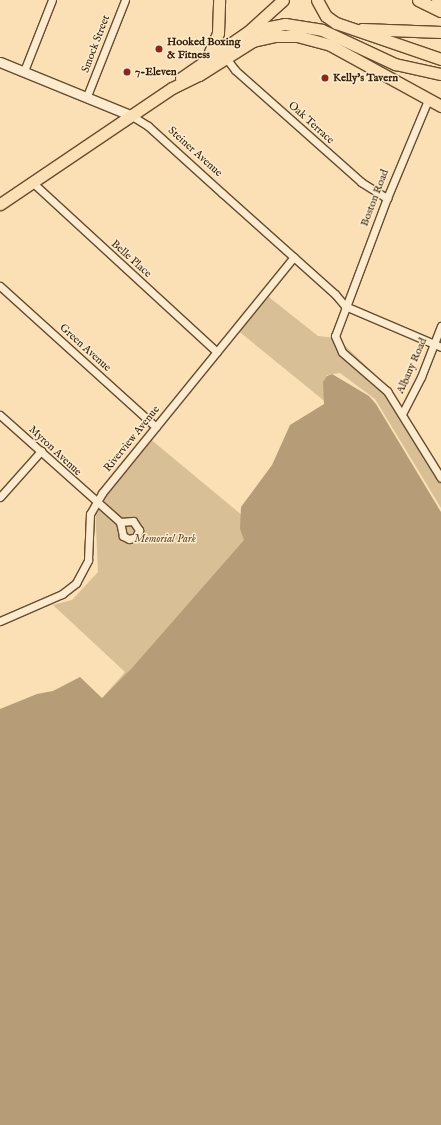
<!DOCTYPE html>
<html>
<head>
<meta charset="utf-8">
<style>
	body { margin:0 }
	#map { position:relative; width:441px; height:1125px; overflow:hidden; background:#fbe0b5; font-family:"IM FELL English",serif }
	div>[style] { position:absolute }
	.green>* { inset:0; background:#d9bf96 }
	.water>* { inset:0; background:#b79d77 }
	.roads { filter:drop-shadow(1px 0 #654d2d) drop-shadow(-1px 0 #654d2d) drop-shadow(0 1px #654d2d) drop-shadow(0 -1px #654d2d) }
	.minor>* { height:7px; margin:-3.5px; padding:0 3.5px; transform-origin:3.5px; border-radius:3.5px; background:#fcebcf }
	.tertiary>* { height:9px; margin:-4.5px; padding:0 4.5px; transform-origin:4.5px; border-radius:4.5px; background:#fcebcf }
	.primary>* { height:11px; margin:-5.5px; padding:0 5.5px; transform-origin:5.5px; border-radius:5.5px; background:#fbe0b5 }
	.trunk>* { height:11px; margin:-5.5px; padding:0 5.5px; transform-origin:5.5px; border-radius:5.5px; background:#fbe0b5 }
	.dots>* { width:11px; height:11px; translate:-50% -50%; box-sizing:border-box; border:2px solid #fcebcf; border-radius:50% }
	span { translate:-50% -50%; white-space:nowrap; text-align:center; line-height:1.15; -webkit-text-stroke:3px #fcebcf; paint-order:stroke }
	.poi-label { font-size:11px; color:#331c00; font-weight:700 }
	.left { translate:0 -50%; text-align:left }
	.street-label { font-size:11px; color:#331c00 }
	.park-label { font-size:11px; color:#654d2d; font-style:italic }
</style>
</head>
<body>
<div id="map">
	<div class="green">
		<div style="clip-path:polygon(265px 294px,318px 336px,337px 338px,383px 382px,441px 473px,441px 508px,375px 399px,340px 373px,327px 375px,324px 390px,328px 404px,236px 329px)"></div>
		<div style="clip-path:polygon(149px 438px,243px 516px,251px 542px,139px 673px,104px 696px,125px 672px,53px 605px,72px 600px,98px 572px,95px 505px)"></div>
	</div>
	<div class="water">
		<div style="clip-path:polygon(332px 374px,369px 396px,376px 404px,441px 512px,441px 1125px,0 1125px,0 709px,37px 694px,53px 691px,80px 677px,102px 698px,132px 668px,244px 540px,240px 529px,241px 507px,272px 465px,290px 425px,324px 404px,323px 382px,327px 376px)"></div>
	</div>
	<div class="roads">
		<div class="minor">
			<div style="left:226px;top:58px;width:15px;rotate:53deg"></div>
			<div style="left:235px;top:70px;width:169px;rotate:41.6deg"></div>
			<div style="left:361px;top:182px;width:31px;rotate:32deg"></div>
			<div style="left:24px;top:71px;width:76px;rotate:-68.5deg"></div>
			<div style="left:87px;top:96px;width:103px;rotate:-68.4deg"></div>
			<div style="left:428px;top:100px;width:106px;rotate:112.7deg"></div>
			<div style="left:387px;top:198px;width:147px;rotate:110.6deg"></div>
			<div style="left:335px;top:336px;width:17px;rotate:66deg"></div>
			<div style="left:342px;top:352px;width:60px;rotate:40.9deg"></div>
			<div style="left:387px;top:391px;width:102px;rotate:58.2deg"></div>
			<div style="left:132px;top:116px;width:19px;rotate:32deg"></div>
			<div style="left:148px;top:126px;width:100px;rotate:42.2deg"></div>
			<div style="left:222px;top:193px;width:152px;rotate:41.8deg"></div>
			<div style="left:335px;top:294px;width:16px;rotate:50deg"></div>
			<div style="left:345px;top:306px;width:104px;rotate:23.1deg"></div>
			<div style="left:32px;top:182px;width:251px;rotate:42.6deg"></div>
			<div style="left:0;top:286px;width:210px;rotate:42.1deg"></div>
			<div style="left:402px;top:414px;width:42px;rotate:-62.8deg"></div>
			<div style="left:421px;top:377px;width:55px;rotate:-68.6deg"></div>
			<div style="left:0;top:415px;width:161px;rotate:41.7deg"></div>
			<div style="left:0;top:497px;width:62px;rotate:-48.3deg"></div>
			<div style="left:133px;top:521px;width:11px;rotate:56deg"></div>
			<div style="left:139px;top:530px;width:8px;rotate:113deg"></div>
			<div style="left:136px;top:537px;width:7px;rotate:164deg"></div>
			<div style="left:129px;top:539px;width:7px;rotate:-153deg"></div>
			<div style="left:123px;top:536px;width:14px;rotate:-102deg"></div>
			<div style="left:120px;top:522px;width:13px;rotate:-4deg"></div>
			<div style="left:0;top:621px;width:68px;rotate:-23.5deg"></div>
			<div style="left:62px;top:594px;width:18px;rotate:-38deg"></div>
			<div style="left:76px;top:583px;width:26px;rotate:-62deg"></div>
			<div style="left:88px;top:560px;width:46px;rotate:-87.5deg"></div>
			<div style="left:90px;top:514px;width:24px;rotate:-60deg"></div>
			<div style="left:102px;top:493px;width:304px;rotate:-50.9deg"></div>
		</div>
		<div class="tertiary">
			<div style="left:0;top:62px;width:143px;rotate:22.2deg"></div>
		</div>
		<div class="primary">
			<div style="left:0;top:204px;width:207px;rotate:-34deg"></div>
		</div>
		<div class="trunk">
			<div style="left:317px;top:0;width:18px;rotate:61deg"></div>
			<div style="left:326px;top:16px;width:12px;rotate:35deg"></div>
			<div style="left:336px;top:23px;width:111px;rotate:18.9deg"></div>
			<div style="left:418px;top:0;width:25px;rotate:26deg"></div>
			<div style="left:437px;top:0;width:4px;rotate:27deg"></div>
			<div style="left:251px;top:29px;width:43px;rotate:-42.2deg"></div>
			<div style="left:362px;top:29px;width:79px;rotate:2.2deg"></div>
			<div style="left:207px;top:59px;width:28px;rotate:-67deg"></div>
			<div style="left:218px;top:33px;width:33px;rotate:-88deg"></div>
			<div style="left:181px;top:78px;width:83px;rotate:-34.7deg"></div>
			<div style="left:249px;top:31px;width:37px;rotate:-11deg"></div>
			<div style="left:285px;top:24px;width:37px;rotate:9deg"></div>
			<div style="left:322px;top:30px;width:81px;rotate:25deg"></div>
			<div style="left:395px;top:64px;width:47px;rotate:12.3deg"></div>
			<div style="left:172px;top:88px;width:30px;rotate:-26deg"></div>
			<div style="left:199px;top:75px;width:64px;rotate:-32.2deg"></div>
			<div style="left:253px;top:41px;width:23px;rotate:-13deg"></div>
			<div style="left:275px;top:36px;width:22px"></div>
			<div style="left:297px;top:36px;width:34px;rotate:15deg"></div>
			<div style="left:330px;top:45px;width:127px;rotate:28.8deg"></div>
		</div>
	</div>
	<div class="dots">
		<div style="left:159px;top:49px;background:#8f2418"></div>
		<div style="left:127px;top:72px;background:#8f2418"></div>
		<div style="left:325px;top:78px;background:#8f2418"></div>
	</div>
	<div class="poi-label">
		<span class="left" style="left:167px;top:49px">Hooked Boxing<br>&amp; Fitness</span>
		<span class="left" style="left:135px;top:72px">7-Eleven</span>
		<span class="left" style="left:333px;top:78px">Kelly's Tavern</span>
	</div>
	<div class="street-label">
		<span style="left:96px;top:44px;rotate:-69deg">Smock Street</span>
		<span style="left:311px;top:123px;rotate:42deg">Oak Terrace</span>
		<span style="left:195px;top:152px;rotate:42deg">Steiner Avenue</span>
		<span style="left:375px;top:198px;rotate:-69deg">Boston Road</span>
		<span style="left:131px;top:259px;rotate:42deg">Belle Place</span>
		<span style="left:85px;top:348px;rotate:42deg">Green Avenue</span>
		<span style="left:412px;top:366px;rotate:-66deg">Albany Road</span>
		<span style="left:132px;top:439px;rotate:-51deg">Riverview Avenue</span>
		<span style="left:55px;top:451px;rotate:43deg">Myron Avenue</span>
	</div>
	<div class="park-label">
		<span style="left:165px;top:539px">Memorial Park</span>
	</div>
</div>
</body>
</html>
